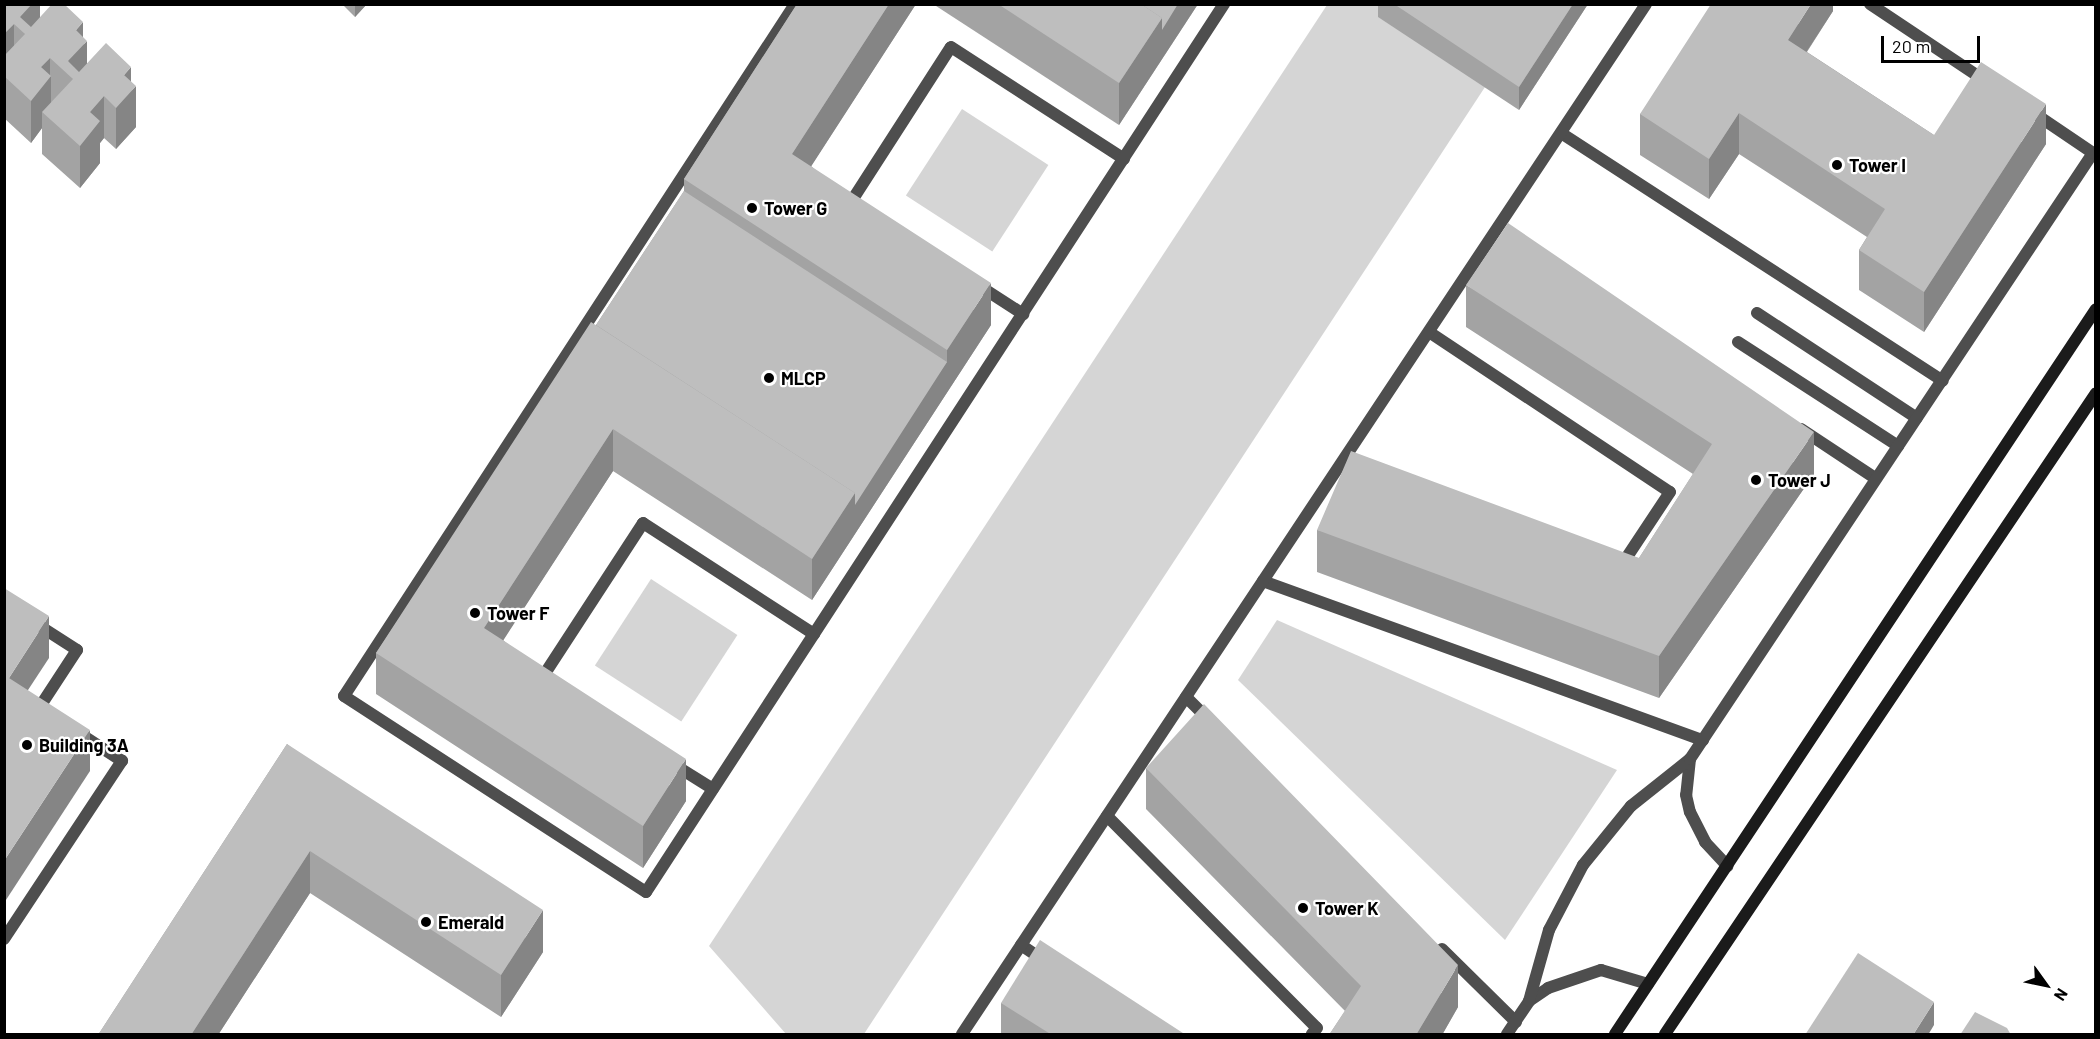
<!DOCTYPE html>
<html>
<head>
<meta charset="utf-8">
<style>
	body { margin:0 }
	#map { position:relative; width:2100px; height:1039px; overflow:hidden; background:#fff; font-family:Barlow,sans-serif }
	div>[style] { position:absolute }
	.green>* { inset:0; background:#d5d5d5; transform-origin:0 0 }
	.lane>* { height:12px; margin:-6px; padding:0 6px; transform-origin:6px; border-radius:6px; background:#4e4e4e }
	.street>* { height:12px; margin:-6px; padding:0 6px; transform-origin:6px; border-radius:6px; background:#4e4e4e }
	.secondary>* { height:12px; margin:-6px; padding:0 6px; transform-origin:6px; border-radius:6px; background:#1b1b1b }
	.wall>* { inset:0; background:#a3a3a3 }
	.shaded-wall>* { inset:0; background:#858585 }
	.building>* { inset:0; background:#bebebe }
	.dots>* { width:16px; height:16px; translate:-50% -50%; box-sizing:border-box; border:3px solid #fff; border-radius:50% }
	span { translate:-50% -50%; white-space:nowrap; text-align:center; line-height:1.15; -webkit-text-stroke:4.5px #fff; paint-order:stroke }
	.poi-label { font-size:18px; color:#000; font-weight:700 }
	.left { translate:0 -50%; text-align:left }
	.frame { position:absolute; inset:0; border:6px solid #000; pointer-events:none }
	.north { position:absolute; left:2016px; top:955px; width:60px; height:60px; -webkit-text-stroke:4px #fff; paint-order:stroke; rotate:123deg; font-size:16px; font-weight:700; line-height:24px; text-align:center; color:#000 }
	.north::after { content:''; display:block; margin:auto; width:21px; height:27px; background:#000; clip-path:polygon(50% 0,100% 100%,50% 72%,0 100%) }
	.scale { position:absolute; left:1881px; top:36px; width:99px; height:27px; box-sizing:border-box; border:3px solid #000; border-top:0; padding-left:8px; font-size:18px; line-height:21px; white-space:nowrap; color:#000; -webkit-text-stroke:4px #fff; paint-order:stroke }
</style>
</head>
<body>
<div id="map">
	<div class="green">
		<div style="clip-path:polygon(1327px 5px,1387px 5px,1485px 87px,864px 1034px,786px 1034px,709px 946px)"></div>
		<div style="left:962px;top:109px;width:103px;height:103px;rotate:33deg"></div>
		<div style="left:651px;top:579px;width:103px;height:103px;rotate:33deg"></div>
		<div style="clip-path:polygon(1277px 620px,1617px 770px,1505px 940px,1238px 680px)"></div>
	</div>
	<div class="lane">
		<div style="left:855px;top:205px;width:5px;rotate:-143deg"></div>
		<div style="left:851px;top:202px;width:184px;rotate:-57.2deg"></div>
		<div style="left:951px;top:47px;width:206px;rotate:32.9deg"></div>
		<div style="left:978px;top:285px;width:54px;rotate:32.8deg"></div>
		<div style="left:1757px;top:313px;width:191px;rotate:33.3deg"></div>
		<div style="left:1429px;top:332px;width:289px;rotate:33.6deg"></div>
		<div style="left:1670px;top:492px;width:85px;rotate:123.5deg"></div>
		<div style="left:1623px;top:563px;width:4px;rotate:-166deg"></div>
		<div style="left:1738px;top:342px;width:191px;rotate:33deg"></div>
		<div style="left:1263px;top:581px;width:468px;rotate:19.9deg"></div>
		<div style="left:35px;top:623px;width:50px;rotate:32.7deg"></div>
		<div style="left:77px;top:650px;width:69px;rotate:123.2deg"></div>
		<div style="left:39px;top:708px;width:5px;rotate:37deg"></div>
		<div style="left:545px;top:681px;width:4px;rotate:-135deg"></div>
		<div style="left:542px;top:678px;width:185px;rotate:-56.9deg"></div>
		<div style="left:643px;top:523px;width:204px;rotate:33deg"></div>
		<div style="left:1186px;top:697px;width:33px;rotate:45deg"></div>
		<div style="left:673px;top:764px;width:47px;rotate:32deg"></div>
		<div style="left:1107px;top:816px;width:298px;rotate:45.3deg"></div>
		<div style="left:1317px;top:1028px;width:8px;rotate:130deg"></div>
		<div style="left:4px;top:939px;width:214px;rotate:-56.5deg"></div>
		<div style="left:122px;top:761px;width:55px;rotate:-146.9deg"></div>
		<div style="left:1021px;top:945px;width:29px;rotate:34deg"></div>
		<div style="left:1442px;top:949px;width:104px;rotate:44.6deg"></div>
	</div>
	<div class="street">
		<div style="left:795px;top:4px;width:826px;rotate:123.09deg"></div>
		<div style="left:344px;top:696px;width:360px;rotate:33deg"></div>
		<div style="left:646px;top:892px;width:1060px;rotate:-56.94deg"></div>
		<div style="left:1870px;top:4px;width:141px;rotate:33.7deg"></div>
		<div style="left:1561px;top:133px;width:455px;rotate:33deg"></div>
		<div style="left:1801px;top:429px;width:89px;rotate:33.5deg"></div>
		<div style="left:1690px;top:759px;width:36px;rotate:96deg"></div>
		<div style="left:1686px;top:795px;width:17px;rotate:77deg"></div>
		<div style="left:1690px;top:812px;width:34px;rotate:63deg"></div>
		<div style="left:1705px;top:842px;width:33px;rotate:47deg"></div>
		<div style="left:1529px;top:1001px;width:23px;rotate:-34deg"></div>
		<div style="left:1548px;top:988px;width:56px;rotate:-18.8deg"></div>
		<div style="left:1601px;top:970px;width:49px;rotate:16.6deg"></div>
		<div style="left:962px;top:1034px;width:1236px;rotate:-56.41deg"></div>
		<div style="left:1507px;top:1034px;width:40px;rotate:-56deg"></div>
		<div style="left:1529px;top:1001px;width:74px;rotate:-74.3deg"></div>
		<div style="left:1549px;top:930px;width:73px;rotate:-62.4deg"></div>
		<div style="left:1583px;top:865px;width:76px;rotate:-50.9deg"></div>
		<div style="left:1631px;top:806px;width:75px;rotate:-38.5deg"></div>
		<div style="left:1690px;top:759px;width:728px;rotate:-56.38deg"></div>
		<div style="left:2093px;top:153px;width:71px;rotate:-145.9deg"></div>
	</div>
	<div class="secondary">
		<div style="left:1615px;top:1034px;width:870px;rotate:-56.44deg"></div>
		<div style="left:1665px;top:1034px;width:772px;rotate:-56.08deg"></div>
	</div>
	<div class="wall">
		<div style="clip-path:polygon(4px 4px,40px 4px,40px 18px,83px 37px,87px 63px,131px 81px,136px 127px,116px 149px,104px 138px,100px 143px,100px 163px,80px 188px,42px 154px,42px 128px,31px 143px,4px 118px)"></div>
		<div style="clip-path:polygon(342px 4px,367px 4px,355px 17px)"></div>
		<div style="clip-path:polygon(797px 4px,916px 4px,811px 166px,991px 325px,812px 600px,613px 471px,503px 640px,686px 801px,643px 868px,376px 694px,376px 653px,596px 325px,684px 191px,684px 179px)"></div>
		<div style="clip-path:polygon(933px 4px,1198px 4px,1119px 125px)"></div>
		<div style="clip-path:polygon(1378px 4px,1588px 4px,1519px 110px,1378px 17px)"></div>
		<div style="clip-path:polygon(1833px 4px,1833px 11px,1807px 52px,1934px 135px,2046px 144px,1924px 332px,1859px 290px,1859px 250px,1867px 237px,1739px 154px,1709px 199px,1640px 155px,1640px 114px)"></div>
		<div style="clip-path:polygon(1466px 285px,1814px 474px,1659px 698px,1317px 572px,1317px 530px,1639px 558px,1693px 474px,1466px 327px)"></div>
		<div style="clip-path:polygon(287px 744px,543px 952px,501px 1017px,310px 893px,218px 1035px,98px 1035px)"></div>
		<div style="clip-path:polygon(1146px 768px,1458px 1007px,1442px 1035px,1329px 1035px,1345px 1011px,1146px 809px)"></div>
		<div style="clip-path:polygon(1001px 1003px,1186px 1035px,1001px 1035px)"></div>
	</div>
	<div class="shaded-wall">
		<div style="clip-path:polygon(28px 4px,40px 4px,40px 38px,25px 34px,20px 17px)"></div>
		<div style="clip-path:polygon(355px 4px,367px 4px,355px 17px)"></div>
		<div style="clip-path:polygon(889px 4px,916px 4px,792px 196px,792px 154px)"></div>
		<div style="clip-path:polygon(1178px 4px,1198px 4px,1119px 125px,1119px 83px,1162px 18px)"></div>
		<div style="clip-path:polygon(1573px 4px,1588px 4px,1519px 110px,1519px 87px)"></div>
		<div style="clip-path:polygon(1811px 4px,1833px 4px,1833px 11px,1788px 80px,1788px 40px)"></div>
		<div style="clip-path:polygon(83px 22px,83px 45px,87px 41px,87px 82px,73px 79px,68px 61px,76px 30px)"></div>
		<div style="clip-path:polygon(14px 24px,14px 66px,4px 76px,4px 34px)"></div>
		<div style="clip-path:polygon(50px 58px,50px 77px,51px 76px,51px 118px,42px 112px,42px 128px,31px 143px,31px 101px,41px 67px)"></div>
		<div style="clip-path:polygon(131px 67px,131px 91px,136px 86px,136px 127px,116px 149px,116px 108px,124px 75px)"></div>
		<div style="clip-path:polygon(104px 96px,104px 138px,100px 143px,100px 163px,80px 188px,80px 146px,90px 112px)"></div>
		<div style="clip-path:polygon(2046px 104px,2046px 144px,1924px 332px,1924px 292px)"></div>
		<div style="clip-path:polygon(1739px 113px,1739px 154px,1709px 199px,1709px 159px)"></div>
		<div style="clip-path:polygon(991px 283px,991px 325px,812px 600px,812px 559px,855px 493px,947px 362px,947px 350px)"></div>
		<div style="clip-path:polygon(613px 429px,613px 471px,484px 670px,484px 628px)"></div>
		<div style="clip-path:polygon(1814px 432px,1814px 474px,1659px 698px,1659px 656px)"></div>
		<div style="clip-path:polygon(49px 616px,49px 658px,9px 719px,9px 678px)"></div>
		<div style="clip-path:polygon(90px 730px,90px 771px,4px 903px,4px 861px)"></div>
		<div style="clip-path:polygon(686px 759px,686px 801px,643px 868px,643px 826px)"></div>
		<div style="clip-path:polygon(310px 851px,310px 893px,218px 1035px,191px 1035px)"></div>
		<div style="clip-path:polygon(543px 910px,543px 952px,501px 1017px,501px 975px)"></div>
		<div style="clip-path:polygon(1458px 965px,1458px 1007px,1442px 1035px,1416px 1035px)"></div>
		<div style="clip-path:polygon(1934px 1002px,1934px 1025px,1928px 1035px,1913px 1035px)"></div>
	</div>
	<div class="building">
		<div style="clip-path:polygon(4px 4px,32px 4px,20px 17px,31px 27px,52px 4px,64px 4px,83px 22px,76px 30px,87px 41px,68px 61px,79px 72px,106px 43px,131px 67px,124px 75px,136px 86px,116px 108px,104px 96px,90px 112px,100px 121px,80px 146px,42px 112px,73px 79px,50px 58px,41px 67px,51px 76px,31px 101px,4px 76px,4px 56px,25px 34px,14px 24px,4px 34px)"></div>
		<div style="clip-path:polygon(797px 4px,889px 4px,792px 154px,991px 283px,947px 350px,684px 179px)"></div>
		<div style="clip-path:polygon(998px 4px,1141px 4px,1162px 18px,1119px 83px)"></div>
		<div style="clip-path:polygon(1141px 4px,1178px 4px,1162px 30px,1162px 18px)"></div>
		<div style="clip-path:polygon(1394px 4px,1573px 4px,1519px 87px)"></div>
		<div style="clip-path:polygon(1711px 4px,1811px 4px,1788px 40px,1934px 135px,1981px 62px,2046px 104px,1924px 292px,1859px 250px,1885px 209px,1739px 113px,1709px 159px,1640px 114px)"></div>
		<div style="clip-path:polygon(684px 191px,947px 362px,855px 505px,855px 493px,596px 325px)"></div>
		<div style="clip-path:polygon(1508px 223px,1814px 432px,1659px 656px,1317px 530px,1351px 451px,1639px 558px,1712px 444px,1466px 285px)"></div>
		<div style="clip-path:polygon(591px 322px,855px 493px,812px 559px,613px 429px,484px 628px,686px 759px,643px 826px,376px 653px)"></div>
		<div style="clip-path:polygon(4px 588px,49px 616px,9px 678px,90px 730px,4px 861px)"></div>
		<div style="clip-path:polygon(1204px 704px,1458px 965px,1416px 1035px,1329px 1035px,1361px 986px,1146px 768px)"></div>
		<div style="clip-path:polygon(287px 744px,543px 910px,501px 975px,310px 851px,191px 1035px,98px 1035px)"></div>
		<div style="clip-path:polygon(1040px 940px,1186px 1035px,1052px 1035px,1001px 1003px)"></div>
		<div style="clip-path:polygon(1858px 953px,1934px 1002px,1913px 1035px,1805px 1035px)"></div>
		<div style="clip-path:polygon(1975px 1012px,2007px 1028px,2011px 1035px,1960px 1035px)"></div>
	</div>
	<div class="dots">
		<div style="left:1837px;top:165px;background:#000"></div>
		<div style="left:752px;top:208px;background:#000"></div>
		<div style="left:769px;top:378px;background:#000"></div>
		<div style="left:1756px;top:480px;background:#000"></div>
		<div style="left:475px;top:613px;background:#000"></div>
		<div style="left:27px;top:745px;background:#000"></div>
		<div style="left:1303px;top:908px;background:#000"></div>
		<div style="left:426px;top:922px;background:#000"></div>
	</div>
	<div class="poi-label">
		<span class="left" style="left:1849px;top:165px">Tower I</span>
		<span class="left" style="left:764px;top:208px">Tower G</span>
		<span class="left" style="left:781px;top:378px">MLCP</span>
		<span class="left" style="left:1768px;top:480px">Tower J</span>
		<span class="left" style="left:487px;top:613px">Tower F</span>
		<span class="left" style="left:39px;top:745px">Building 3A</span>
		<span class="left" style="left:1315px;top:908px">Tower K</span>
		<span class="left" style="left:438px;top:922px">Emerald</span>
	</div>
	<div class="frame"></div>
	<div class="north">N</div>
	<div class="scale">20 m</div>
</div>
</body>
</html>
